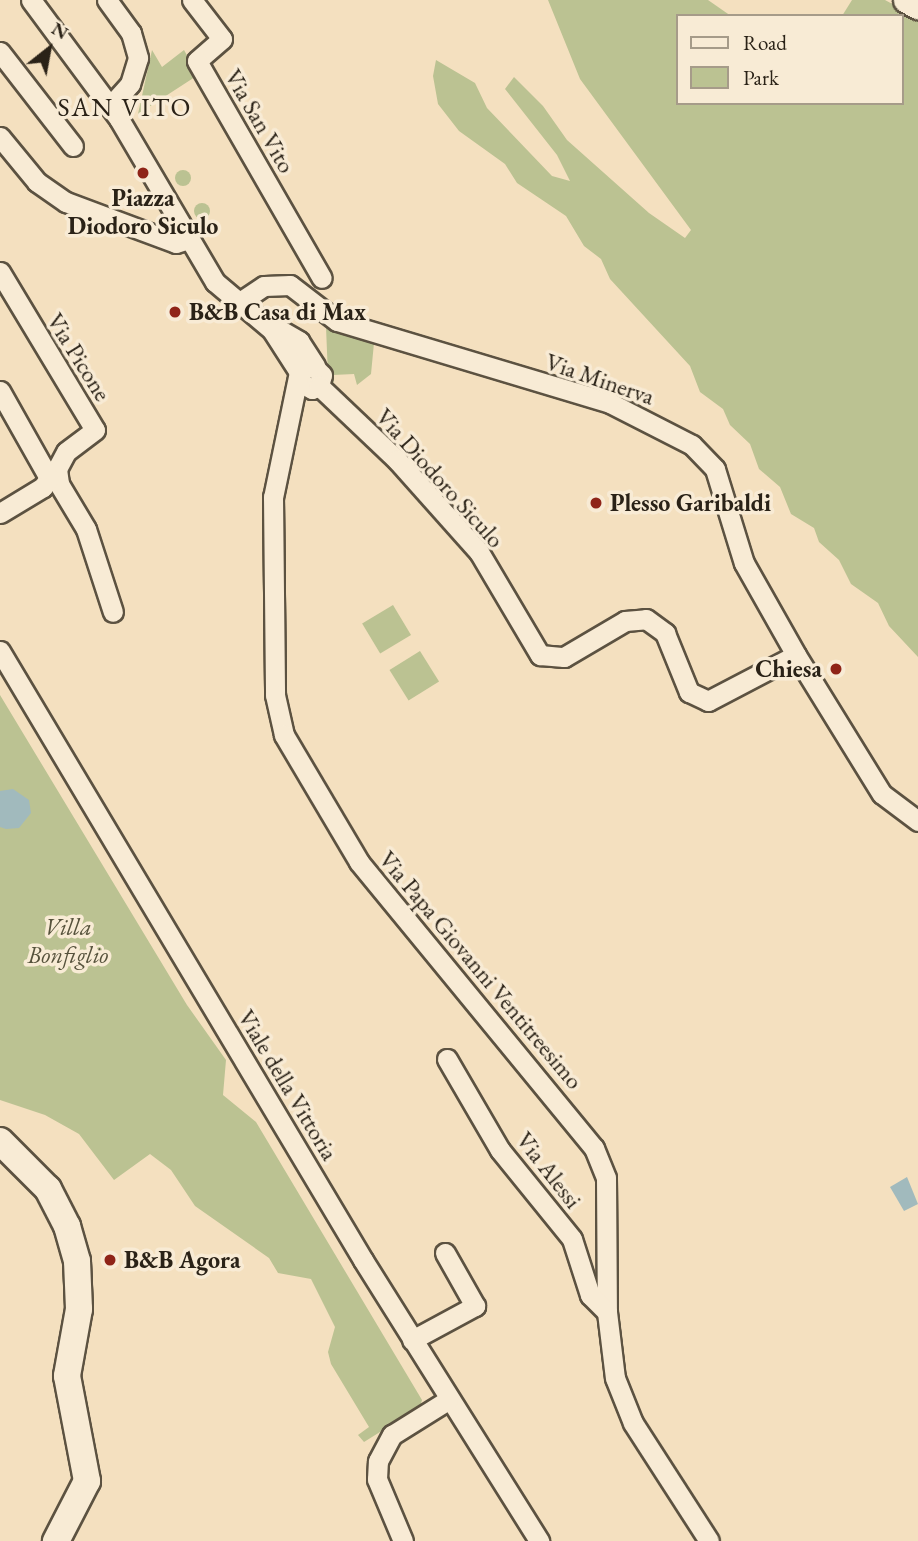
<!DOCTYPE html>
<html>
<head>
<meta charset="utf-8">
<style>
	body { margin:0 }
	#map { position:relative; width:918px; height:1541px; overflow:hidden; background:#f4e0bf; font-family:"EB Garamond",serif }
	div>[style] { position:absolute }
	.green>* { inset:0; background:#bbc292; transform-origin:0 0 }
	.round { border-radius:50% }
	.water>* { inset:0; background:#a1babd }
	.roads { filter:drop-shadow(2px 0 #5c5241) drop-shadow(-2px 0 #5c5241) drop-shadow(0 2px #5c5241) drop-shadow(0 -2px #5c5241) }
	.street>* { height:19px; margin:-9.5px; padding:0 9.5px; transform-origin:9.5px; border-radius:9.5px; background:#f8ebd5 }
	.secondary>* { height:26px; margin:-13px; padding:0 13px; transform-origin:13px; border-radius:13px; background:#f8ebd5 }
	.dots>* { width:19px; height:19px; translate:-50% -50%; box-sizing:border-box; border:4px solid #f8ebd5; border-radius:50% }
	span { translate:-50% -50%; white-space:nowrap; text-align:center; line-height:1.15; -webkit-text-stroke:7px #f8ebd5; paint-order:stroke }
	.street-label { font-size:24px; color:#2a2217 }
	.poi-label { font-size:24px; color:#2a2217; font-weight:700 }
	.left { translate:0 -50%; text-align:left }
	.right { translate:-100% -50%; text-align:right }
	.park-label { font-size:24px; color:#56523c; font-style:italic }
	.neighbourhood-label { font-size:26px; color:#2a2217; letter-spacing:2px }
	.legend { position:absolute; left:676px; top:14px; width:228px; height:91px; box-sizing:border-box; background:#f8ebd5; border:2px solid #a69b89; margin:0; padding:9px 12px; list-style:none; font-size:21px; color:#2a2217 }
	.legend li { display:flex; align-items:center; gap:14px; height:35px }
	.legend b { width:35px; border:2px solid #a69b89 }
	.north { position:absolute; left:14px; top:14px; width:70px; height:70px; -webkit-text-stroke:5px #f8ebd5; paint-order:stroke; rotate:31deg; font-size:19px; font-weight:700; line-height:28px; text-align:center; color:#2a2217 }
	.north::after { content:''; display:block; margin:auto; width:24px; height:32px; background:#2a2217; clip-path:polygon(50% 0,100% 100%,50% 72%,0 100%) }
</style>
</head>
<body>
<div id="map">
	<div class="green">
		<div style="clip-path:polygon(548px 0,708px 0,731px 16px,678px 16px,678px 103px,902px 103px,902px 16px,842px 16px,852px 0,885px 0,918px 18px,918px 657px,889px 626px,878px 603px,851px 584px,839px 560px,819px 542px,814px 528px,791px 514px,780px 487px,759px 469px,750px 444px,730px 425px,723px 409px,700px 392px,690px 366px,610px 279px,601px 259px,584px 246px,566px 216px,517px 183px,505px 164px,459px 131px,438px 104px,433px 76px,436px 60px,475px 83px,487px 108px,552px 176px,570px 181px,557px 155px,505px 89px,514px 77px,543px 106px,567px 140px,649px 213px,685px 238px,691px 230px,580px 79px)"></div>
		<div style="clip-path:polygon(152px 50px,162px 67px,184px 50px,198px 75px,138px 114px)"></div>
		<div class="round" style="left:175px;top:170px;width:16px;height:16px"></div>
		<div class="round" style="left:194px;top:203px;width:16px;height:16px"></div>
		<div style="clip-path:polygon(326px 327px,374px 343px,371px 374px,357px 385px,354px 374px,333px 375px,334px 383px,328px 376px)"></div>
		<div style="left:393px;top:605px;width:35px;height:36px;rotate:59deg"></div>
		<div style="left:420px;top:651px;width:36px;height:36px;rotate:58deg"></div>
		<div style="clip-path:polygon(0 695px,187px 1005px,226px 1060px,223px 1095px,256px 1122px,422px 1400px,420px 1407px,364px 1442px,358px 1435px,369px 1427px,331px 1364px,328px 1352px,335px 1327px,311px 1279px,278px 1273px,269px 1258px,195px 1206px,171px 1170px,150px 1154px,114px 1180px,79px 1134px,45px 1115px,0 1100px)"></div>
	</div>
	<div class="water">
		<div style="clip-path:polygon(13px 789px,29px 800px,31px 813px,19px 828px,6px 829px,0 827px,0 791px)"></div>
		<div style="clip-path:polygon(907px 1177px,918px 1204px,904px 1211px,890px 1187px)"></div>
	</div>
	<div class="roads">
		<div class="street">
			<div style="left:31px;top:0;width:148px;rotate:53.5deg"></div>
			<div style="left:119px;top:119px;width:189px;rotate:59.5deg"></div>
			<div style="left:215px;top:282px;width:75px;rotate:40.1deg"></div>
			<div style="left:272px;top:330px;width:50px;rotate:57.3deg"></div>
			<div style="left:107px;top:0;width:41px;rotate:54deg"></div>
			<div style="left:131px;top:33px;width:26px;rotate:74deg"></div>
			<div style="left:138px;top:58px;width:27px;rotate:107deg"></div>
			<div style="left:130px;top:84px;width:30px;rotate:132deg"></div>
			<div style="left:192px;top:0;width:49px;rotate:52.4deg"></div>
			<div style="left:222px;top:39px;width:33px;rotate:139deg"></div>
			<div style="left:197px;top:61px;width:250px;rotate:60.1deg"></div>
			<div style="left:0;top:52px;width:119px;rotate:52.2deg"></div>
			<div style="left:0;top:137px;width:58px;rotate:50.6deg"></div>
			<div style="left:37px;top:182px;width:35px;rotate:35deg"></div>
			<div style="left:66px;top:202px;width:117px;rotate:20.4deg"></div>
			<div style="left:176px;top:243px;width:13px;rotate:-18deg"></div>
			<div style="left:0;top:272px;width:184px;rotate:59deg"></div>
			<div style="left:95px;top:430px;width:36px;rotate:143deg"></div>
			<div style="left:66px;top:452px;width:19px;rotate:118deg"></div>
			<div style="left:57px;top:469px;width:15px;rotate:82deg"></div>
			<div style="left:59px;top:484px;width:52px;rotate:59deg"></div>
			<div style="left:86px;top:529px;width:87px;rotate:72deg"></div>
			<div style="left:237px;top:304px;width:32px;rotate:-34deg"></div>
			<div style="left:264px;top:286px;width:26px;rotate:-2deg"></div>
			<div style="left:290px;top:285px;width:59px;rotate:37.5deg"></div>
			<div style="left:337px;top:321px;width:285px;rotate:16.7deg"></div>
			<div style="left:610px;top:403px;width:92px;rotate:27.1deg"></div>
			<div style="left:692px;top:445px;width:33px;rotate:46deg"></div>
			<div style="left:715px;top:469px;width:98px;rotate:72.9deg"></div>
			<div style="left:744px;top:563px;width:106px;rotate:60.5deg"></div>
			<div style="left:796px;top:655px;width:163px;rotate:58.3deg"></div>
			<div style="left:882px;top:794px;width:45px;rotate:36.9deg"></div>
			<div style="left:275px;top:327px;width:28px;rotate:30deg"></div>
			<div style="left:299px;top:341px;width:30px;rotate:57deg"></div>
			<div style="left:298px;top:381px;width:16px;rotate:30deg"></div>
			<div style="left:312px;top:389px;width:8px;rotate:-23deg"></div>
			<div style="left:319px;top:386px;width:11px;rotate:-75deg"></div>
			<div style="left:322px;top:375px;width:14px;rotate:-135deg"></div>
			<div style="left:312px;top:365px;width:15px;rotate:152deg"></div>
			<div style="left:299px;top:372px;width:128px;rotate:101.7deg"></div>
			<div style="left:273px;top:497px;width:198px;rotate:89.4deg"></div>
			<div style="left:275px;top:695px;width:41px;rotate:77.3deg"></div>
			<div style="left:284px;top:735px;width:147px;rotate:59.4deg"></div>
			<div style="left:359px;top:862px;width:370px;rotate:50.6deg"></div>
			<div style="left:594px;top:1148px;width:32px;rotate:68deg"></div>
			<div style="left:606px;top:1178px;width:134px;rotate:89.6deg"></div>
			<div style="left:607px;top:1312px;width:66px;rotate:83.1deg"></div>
			<div style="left:615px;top:1378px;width:48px;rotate:68.2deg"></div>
			<div style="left:633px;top:1423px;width:140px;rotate:57.2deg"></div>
			<div style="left:319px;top:386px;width:108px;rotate:43.5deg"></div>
			<div style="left:397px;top:460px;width:123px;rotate:48.3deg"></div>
			<div style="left:479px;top:552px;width:120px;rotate:59.4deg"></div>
			<div style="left:540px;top:655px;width:24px;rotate:5deg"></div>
			<div style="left:564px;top:657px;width:71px;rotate:-30.5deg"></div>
			<div style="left:625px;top:621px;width:21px;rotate:-5deg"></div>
			<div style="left:646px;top:619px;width:24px;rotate:36deg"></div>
			<div style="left:665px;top:633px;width:64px;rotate:67.9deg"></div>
			<div style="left:689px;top:692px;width:21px;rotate:25deg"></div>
			<div style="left:708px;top:701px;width:99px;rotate:-27.6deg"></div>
			<div style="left:0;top:391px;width:100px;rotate:60.6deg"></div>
			<div style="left:49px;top:478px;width:11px;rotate:124deg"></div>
			<div style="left:43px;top:487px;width:50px;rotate:148.8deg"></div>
			<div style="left:0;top:651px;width:709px;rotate:59.2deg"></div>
			<div style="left:363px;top:1260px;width:332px;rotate:57.9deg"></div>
			<div style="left:447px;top:1059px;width:105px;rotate:59.8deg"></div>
			<div style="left:500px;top:1150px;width:114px;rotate:51deg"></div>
			<div style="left:572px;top:1239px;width:59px;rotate:72.2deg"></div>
			<div style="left:590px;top:1295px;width:24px;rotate:45deg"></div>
			<div style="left:412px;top:1340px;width:72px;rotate:-28.4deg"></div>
			<div style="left:475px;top:1306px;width:61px;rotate:-119.5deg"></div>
			<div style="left:403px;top:1541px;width:67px;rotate:-112.8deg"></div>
			<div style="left:377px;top:1479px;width:18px;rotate:-87deg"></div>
			<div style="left:378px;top:1461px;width:30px;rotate:-62deg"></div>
			<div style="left:392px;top:1435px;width:66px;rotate:-32deg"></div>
		</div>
		<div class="secondary">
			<div style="left:907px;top:0;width:13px;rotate:29deg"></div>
			<div style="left:0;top:1141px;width:68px;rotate:45deg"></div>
			<div style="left:48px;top:1189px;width:42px;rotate:62.8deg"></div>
			<div style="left:67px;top:1226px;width:36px;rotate:74deg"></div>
			<div style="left:77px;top:1261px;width:48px;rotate:87.6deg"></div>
			<div style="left:79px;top:1309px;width:68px;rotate:100.2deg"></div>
			<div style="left:67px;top:1376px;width:107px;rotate:79.2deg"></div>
			<div style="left:87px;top:1481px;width:68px;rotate:117.3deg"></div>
		</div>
	</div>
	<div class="dots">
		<div style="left:143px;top:173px;background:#8f2418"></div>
		<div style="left:175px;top:312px;background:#8f2418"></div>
		<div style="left:596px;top:503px;background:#8f2418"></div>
		<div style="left:836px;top:669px;background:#8f2418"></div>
		<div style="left:110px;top:1260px;background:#8f2418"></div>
	</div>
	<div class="street-label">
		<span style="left:260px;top:121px;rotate:60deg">Via San Vito</span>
		<span style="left:79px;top:357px;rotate:58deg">Via Picone</span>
		<span style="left:600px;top:379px;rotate:19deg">Via Minerva</span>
		<span style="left:440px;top:478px;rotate:48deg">Via Diodoro Siculo</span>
		<span style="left:481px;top:970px;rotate:50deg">Via Papa Giovanni Ventitreesimo</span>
		<span style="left:288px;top:1085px;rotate:59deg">Viale della Vittoria</span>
		<span style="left:549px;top:1170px;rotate:52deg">Via Alessi</span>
	</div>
	<div class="poi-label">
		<span style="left:143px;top:212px">Piazza<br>Diodoro Siculo</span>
		<span class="left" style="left:189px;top:312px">B&amp;B Casa di Max</span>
		<span class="left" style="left:610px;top:503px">Plesso Garibaldi</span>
		<span class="right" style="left:822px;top:669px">Chiesa</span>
		<span class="left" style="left:124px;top:1260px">B&amp;B Agora</span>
	</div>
	<div class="park-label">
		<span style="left:68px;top:941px">Villa<br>Bonfiglio</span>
	</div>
	<div class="neighbourhood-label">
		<span style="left:125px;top:108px">SAN VITO</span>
	</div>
	<ul class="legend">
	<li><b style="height:9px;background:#f8ebd5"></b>Road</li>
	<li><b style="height:19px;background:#bbc292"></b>Park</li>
	</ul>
	<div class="north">N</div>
</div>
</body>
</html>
